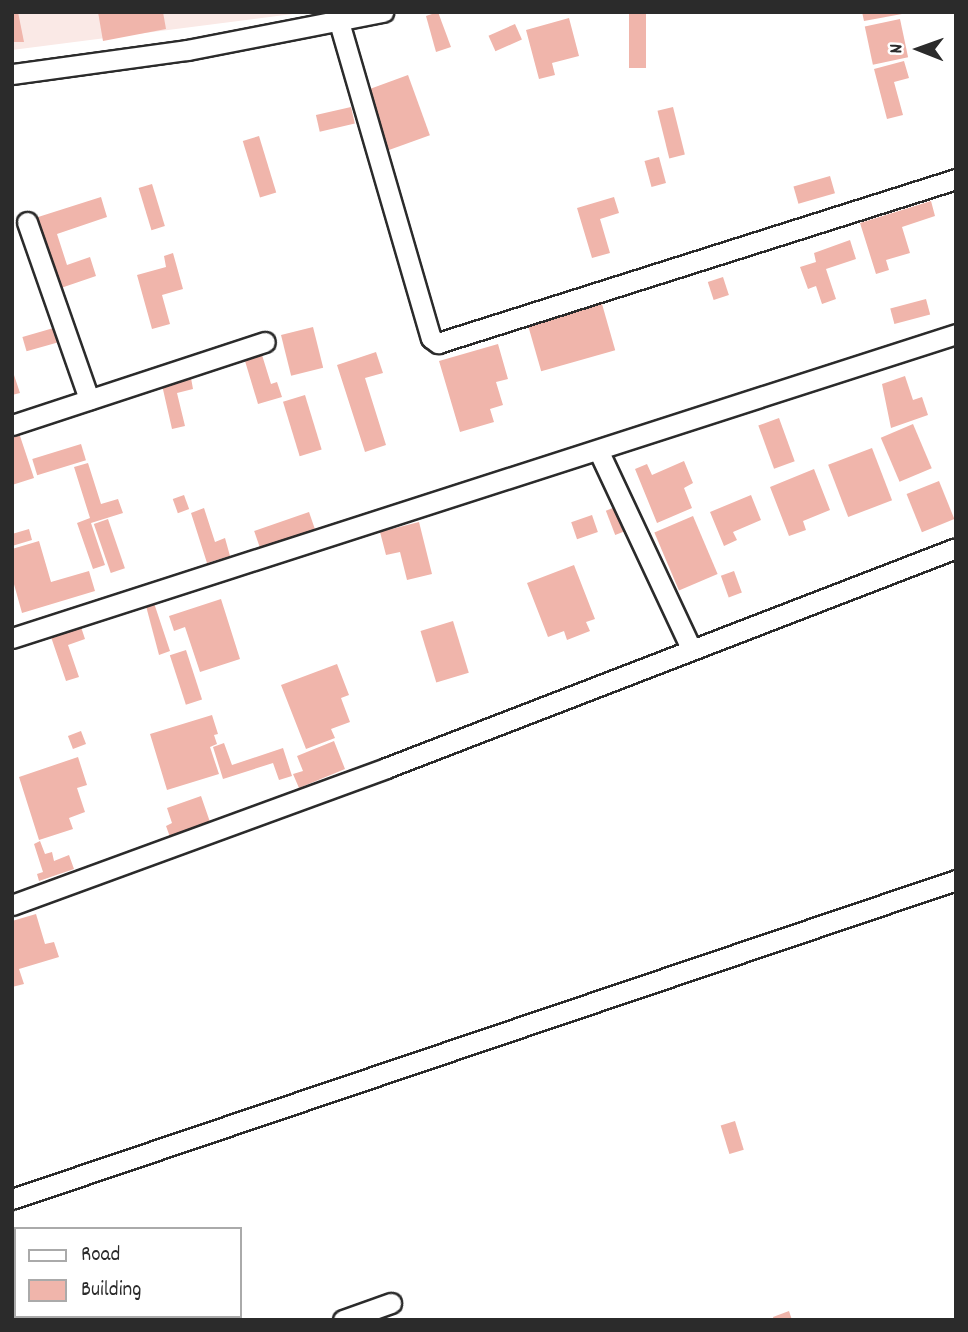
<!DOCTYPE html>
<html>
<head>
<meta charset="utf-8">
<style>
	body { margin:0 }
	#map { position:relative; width:968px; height:1332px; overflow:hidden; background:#fff; font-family:Dekko,sans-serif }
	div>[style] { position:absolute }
	.built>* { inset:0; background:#fae9e6 }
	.building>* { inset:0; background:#f0b5ab; transform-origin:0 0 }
	.roads { filter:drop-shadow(2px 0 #2b2b2b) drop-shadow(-2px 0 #2b2b2b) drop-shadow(0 2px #2b2b2b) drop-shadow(0 -2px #2b2b2b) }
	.street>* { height:19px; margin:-9.5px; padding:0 9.5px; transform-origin:9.5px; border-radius:9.5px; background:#fff }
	span { translate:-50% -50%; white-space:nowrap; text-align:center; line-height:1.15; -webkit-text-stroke:7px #fff; paint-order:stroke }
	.frame { position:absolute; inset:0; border:14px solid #2b2b2b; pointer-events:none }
	.legend { position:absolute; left:14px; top:1227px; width:228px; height:91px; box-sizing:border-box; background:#fff; border:2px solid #aaa; margin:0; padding:9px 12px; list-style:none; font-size:21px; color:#2b2b2b }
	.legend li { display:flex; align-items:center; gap:14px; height:35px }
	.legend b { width:35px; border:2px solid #aaa }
	.north { position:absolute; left:884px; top:14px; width:70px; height:70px; -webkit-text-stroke:5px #fff; paint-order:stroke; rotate:271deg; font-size:19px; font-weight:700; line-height:28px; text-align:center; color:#2b2b2b }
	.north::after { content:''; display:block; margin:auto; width:24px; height:32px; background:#2b2b2b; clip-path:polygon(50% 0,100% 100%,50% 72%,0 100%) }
</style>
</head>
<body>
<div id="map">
	<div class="built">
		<div style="clip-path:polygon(12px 12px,308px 12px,12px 50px)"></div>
	</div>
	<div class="building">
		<div style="clip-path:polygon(12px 12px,18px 12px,24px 42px,12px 42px)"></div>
		<div style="clip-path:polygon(98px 12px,163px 12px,166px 29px,103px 41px)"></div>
		<div style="clip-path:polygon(438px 12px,451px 47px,436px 52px,426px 16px)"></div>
		<div style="left:629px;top:12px;width:17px;height:56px"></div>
		<div style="clip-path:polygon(862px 12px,902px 12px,902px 14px,864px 21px)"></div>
		<div style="clip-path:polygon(569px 18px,579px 56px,552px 63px,555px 75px,539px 79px,526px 30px)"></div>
		<div style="left:900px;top:19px;width:39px;height:36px;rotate:78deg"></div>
		<div style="left:515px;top:24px;width:17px;height:29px;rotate:66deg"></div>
		<div style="clip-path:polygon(904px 61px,909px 78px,894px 82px,903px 115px,887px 119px,874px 69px)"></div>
		<div style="left:408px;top:75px;width:64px;height:45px;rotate:70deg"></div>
		<div style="left:351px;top:107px;width:17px;height:36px;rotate:77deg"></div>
		<div style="left:673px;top:107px;width:49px;height:16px;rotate:76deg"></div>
		<div style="left:259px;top:136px;width:59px;height:17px;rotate:73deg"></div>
		<div style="left:659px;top:157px;width:27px;height:15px;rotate:75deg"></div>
		<div style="left:830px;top:176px;width:18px;height:38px;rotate:74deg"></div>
		<div style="left:152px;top:184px;width:44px;height:14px;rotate:73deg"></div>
		<div style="clip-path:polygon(101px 197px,107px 217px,57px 234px,67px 265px,90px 257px,96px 276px,58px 289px,35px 218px)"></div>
		<div style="clip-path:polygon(614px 197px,619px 213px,600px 219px,610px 253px,592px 258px,577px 208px)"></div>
		<div style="clip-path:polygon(931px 201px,935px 216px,902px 227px,910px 253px,886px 260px,889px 270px,876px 274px,860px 223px)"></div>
		<div style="clip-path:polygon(850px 240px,856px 259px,826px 269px,836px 299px,822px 304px,816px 286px,808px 289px,800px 267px,816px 262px,814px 253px)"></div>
		<div style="clip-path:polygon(173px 253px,183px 289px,162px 295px,170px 324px,152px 329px,137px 275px,166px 267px,164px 256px)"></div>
		<div style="left:723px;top:277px;width:19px;height:16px;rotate:72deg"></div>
		<div style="left:926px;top:299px;width:16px;height:37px;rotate:75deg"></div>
		<div style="left:602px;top:304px;width:48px;height:77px;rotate:74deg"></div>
		<div style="left:57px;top:327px;width:15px;height:36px;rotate:74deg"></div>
		<div style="left:313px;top:327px;width:42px;height:33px;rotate:76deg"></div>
		<div style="clip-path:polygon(498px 344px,508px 379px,496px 382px,503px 405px,490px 409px,494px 422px,460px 432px,439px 361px)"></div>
		<div style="clip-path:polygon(376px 352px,383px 373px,365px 378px,386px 445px,365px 452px,337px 365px)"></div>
		<div style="clip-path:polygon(262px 355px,271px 384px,277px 382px,282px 397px,258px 404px,245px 361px)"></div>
		<div style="clip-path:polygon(12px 369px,20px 393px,12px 395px)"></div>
		<div style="clip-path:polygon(905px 376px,913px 400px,922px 397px,928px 415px,891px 428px,882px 384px)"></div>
		<div style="clip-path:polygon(191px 378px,193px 389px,177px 393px,185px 426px,172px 429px,162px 385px)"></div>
		<div style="left:305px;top:395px;width:57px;height:23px;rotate:73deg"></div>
		<div style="left:779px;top:418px;width:46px;height:22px;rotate:70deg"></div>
		<div style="left:913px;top:424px;width:48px;height:35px;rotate:67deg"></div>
		<div style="clip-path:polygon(17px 427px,34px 478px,12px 485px,12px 428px)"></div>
		<div style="left:81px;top:444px;width:17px;height:51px;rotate:73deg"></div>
		<div style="left:872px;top:448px;width:56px;height:47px;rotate:69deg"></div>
		<div style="clip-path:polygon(684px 461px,693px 483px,684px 488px,692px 508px,657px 523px,635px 469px,647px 464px,652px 475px)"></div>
		<div style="clip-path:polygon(88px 463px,101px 504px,118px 499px,123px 513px,91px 523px,105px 565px,93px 569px,77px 523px,90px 518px,74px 467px)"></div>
		<div style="clip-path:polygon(814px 469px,830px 510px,803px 521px,806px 530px,789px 536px,770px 487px)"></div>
		<div style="left:939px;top:481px;width:41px;height:35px;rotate:68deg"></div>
		<div style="left:184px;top:495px;width:15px;height:12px;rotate:70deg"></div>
		<div style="clip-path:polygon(751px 495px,761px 520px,733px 532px,737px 540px,724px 546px,710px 512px)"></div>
		<div style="left:618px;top:506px;width:26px;height:13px;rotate:69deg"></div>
		<div style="clip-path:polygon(204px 508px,215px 542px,225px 538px,230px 556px,207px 563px,191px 513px)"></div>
		<div style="left:309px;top:512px;width:18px;height:58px;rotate:71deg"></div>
		<div style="left:592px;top:515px;width:18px;height:22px;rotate:71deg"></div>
		<div style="left:693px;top:516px;width:63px;height:42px;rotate:67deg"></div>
		<div style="left:108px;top:519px;width:52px;height:15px;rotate:71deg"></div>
		<div style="clip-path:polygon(419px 522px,432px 574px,407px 580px,400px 552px,386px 555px,380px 532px)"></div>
		<div style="clip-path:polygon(29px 529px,32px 540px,12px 546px,12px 534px)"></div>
		<div style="clip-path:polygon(39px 541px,51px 582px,89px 571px,95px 591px,22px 613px,12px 577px,12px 549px)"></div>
		<div style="clip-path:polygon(574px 565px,595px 619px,586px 622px,590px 631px,567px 640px,564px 631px,548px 637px,527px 583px)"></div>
		<div style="left:734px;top:571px;width:23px;height:14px;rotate:70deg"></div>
		<div style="clip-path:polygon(221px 599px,240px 659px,200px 672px,185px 627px,174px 631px,169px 616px)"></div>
		<div style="clip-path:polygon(154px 603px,170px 651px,159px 655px,146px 606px)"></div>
		<div style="left:453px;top:621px;width:54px;height:34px;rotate:73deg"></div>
		<div style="clip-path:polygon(80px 624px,85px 639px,68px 645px,79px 677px,66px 681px,50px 634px)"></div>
		<div style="left:186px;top:650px;width:52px;height:17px;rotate:72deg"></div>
		<div style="clip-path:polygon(337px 664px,349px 695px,341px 698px,350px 722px,331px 729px,335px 738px,306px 749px,281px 685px)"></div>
		<div style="clip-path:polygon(212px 715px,218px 734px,214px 735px,217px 744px,210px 747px,219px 774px,167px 790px,150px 734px)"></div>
		<div style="left:81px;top:731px;width:14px;height:14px;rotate:69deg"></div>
		<div style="clip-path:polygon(334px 741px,345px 769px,299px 788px,293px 774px,303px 771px,297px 756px)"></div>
		<div style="clip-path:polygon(224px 743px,232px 765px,283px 748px,292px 776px,279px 780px,273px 763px,223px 779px,213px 747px)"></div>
		<div style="clip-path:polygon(78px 757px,87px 785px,77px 788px,85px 812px,69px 818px,73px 829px,39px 840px,19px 777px)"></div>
		<div style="clip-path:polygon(201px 796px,210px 822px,170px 837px,166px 826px,172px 823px,167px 808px)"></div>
		<div style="clip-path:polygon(40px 841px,45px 854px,52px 852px,54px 861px,69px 855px,74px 869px,39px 881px,37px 874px,43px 872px,34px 844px)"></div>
		<div style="clip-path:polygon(36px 914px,45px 944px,54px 942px,59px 957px,19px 969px,24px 984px,12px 987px,12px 921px)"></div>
		<div style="left:735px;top:1121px;width:30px;height:15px;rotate:73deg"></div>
		<div style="clip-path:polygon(789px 1311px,792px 1320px,774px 1320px,773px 1317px)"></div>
	</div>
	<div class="roads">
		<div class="street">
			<div style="left:339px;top:22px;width:329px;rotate:73.8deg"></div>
			<div style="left:431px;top:338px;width:9px;rotate:36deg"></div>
			<div style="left:438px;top:343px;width:543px;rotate:-17.57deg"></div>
			<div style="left:12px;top:74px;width:177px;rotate:-7.8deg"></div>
			<div style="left:187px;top:50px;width:200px;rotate:-11deg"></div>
			<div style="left:27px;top:222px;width:188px;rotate:70.7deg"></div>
			<div style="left:12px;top:425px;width:266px;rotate:-18.2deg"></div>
			<div style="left:599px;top:452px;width:217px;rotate:64.9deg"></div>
			<div style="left:12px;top:638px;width:992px;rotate:-17.85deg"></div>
			<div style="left:12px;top:905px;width:398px;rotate:-20.1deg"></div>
			<div style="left:386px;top:768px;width:611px;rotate:-21.1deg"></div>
			<div style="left:12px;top:1199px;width:996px;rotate:-18.67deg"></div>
			<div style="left:343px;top:1320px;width:51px;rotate:-19.5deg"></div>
		</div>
	</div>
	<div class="frame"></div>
	<ul class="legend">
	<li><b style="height:9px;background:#fff"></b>Road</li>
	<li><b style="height:19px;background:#f0b5ab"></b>Building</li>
	</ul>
	<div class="north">N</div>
</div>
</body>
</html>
